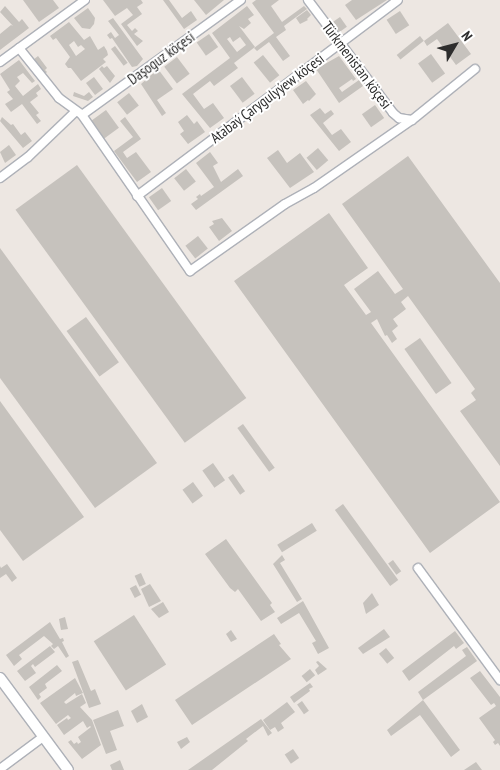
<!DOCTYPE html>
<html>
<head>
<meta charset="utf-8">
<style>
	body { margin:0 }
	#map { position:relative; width:500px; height:770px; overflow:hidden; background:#ede7e2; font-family:"PT Sans Narrow",sans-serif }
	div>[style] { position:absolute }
	.building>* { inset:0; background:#c6c2bd; transform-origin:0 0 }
	.roads { filter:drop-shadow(1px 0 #aeb1b8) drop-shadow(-1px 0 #aeb1b8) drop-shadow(0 1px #aeb1b8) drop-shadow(0 -1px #aeb1b8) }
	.minor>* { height:8px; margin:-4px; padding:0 4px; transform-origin:4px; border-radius:4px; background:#fff }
	.tertiary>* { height:10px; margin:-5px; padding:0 5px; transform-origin:5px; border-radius:5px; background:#fff }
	span { translate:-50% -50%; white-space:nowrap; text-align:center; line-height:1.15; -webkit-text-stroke:4px #fff; paint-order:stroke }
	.street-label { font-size:15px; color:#2d2d2d }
	.north { position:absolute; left:430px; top:20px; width:50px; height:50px; -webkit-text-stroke:4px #fff; paint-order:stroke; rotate:53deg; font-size:14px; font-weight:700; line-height:20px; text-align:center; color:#2d2d2d }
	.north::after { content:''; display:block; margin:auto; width:18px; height:22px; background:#2d2d2d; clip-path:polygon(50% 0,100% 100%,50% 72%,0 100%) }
</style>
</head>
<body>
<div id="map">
	<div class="building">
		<div style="clip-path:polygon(23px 0,53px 0,59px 8px,39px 22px)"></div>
		<div style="clip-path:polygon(103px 0,141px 0,143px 3px,137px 7px,142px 14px,127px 25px,132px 31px,135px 28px,138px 31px,134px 34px,143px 41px,137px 46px,121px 24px,133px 15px,127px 8px,115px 16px)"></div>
		<div style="clip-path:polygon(163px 0,169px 0,182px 18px,191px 11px,197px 20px,184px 29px)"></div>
		<div style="clip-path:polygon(194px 0,224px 0,206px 15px)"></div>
		<div style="clip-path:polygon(256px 0,279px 0,271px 6px,282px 22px,304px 6px,307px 9px,284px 26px,286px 30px,276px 37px,290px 56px,283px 61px,269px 42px,257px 51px,254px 48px,274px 33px,252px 3px)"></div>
		<div style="clip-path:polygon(352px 0,387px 0,356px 20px,345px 5px)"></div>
		<div style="clip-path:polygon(5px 6px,19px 22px,22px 19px,29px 28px,0 50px,0 34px,11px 25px,13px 26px,0 12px)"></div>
		<div style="clip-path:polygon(evenodd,247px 6px,254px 15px,248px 19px,251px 23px,244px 29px,239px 26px,255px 47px,234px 63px,238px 68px,214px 86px,210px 81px,193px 94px,204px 109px,213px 103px,224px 118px,210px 128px,182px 94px,230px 58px,212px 33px,247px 6px,230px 37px,233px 42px,240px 37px,246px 45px,237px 52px,227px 39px,230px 37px)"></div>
		<div style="clip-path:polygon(88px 8px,95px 18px,94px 24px,90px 29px,82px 28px,74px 18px)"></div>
		<div style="clip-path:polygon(307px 10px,311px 15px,307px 19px,308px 20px,300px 24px,296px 18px)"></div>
		<div style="left:400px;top:11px;width:17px;height:16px;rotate:57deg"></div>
		<div style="left:340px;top:17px;width:12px;height:11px;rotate:55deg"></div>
		<div style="clip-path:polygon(113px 18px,143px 59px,137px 66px,132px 67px,112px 38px,110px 39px,107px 35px,111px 32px,115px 38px,119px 35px,108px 21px)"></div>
		<div style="clip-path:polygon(evenodd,69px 22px,84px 40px,90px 36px,98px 50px,104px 46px,107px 51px,108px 55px,103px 59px,106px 62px,81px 81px,71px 68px,68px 68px,65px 64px,70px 57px,56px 38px,53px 40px,50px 36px,69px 22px,74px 41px,78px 47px,81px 45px,85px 49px,76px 56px,69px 45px,74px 41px)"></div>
		<div style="clip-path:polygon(448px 23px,471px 54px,456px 65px,437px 39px,427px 46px,424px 41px)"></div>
		<div style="left:209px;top:34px;width:16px;height:15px;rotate:55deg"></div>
		<div style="left:420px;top:36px;width:6px;height:30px;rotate:51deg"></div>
		<div style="left:115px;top:46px;width:21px;height:5px;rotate:53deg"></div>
		<div style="left:431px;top:54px;width:24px;height:16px;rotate:54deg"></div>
		<div style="left:263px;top:55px;width:26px;height:12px;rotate:51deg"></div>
		<div style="clip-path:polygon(38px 56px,47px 68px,45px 70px,47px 72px,44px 75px,33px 60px)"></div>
		<div style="clip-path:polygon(339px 56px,356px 79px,353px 81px,352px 79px,339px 88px,342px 92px,359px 80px,363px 86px,339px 103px,316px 69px)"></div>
		<div style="left:177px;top:57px;width:21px;height:16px;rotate:53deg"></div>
		<div style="clip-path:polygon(19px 60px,35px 81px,32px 83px,23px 73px,17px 77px,20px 81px,15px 86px,23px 96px,38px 84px,41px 89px,36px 93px,38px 96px,30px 102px,39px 113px,36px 115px,41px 121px,37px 124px,22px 104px,11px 112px,5px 104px,13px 99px,7px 92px,10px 90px,0 74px)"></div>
		<div style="clip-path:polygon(102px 66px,104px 68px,107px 66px,115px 76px,110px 83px,99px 69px)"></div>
		<div style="clip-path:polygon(158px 69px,173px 89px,157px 100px,166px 113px,162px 116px,141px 84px)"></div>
		<div style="left:94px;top:77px;width:15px;height:10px;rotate:53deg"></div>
		<div style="left:242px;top:77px;width:21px;height:15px;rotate:53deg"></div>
		<div style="clip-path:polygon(306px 81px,316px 94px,309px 101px,308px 100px,303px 104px,293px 90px)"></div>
		<div style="clip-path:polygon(74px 92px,84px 96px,89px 92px,93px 97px,88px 101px,73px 96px)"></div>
		<div style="left:129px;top:93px;width:16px;height:15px;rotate:52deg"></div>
		<div style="left:375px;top:105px;width:16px;height:16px;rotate:55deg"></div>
		<div style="clip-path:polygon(320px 108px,325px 114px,331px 110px,334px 114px,323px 123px,332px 135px,341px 129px,351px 142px,339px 151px,310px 115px)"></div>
		<div style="left:106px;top:110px;width:22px;height:19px;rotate:54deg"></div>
		<div style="clip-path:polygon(187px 115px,194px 124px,197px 121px,205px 132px,188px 144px,180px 134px,184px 131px,178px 122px)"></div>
		<div style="clip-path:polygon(2px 117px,11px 125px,13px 124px,21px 135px,25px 132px,32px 141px,23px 148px,0 121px)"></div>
		<div style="clip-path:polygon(125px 117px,141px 139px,123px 152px,127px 158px,136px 152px,151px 172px,137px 182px,114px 151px,133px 137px,120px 121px)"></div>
		<div style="clip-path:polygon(9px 145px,16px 155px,5px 163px,0 152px)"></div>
		<div style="left:318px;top:148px;width:16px;height:15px;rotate:50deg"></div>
		<div style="clip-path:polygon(278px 150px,287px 163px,300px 153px,314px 172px,290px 188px,267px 158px)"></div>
		<div style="clip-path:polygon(210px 152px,218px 163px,213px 166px,221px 182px,238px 169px,243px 176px,196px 210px,191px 204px,198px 199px,196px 197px,200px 194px,201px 196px,214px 187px,196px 163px)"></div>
		<div style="clip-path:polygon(408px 156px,500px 283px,500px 466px,460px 411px,476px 400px,471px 393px,475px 389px,408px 296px,401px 302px,406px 309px,393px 319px,398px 326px,392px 331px,397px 339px,392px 343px,387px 335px,385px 336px,377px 319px,371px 323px,500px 502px,430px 553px,234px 281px,329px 213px,368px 268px,344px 285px,366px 315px,371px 312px,354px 289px,378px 271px,395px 294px,403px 289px,342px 204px)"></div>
		<div style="left:77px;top:165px;width:288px;height:76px;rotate:54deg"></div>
		<div style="left:186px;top:169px;width:16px;height:15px;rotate:52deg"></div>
		<div style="left:162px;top:188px;width:16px;height:16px;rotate:55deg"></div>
		<div style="clip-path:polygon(222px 218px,232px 231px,219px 241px,209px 227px,214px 224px,212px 221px)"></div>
		<div style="left:198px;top:236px;width:16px;height:16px;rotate:52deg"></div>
		<div style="clip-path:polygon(0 248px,157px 463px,95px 508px,0 378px)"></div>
		<div style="left:86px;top:317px;width:56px;height:24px;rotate:54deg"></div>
		<div style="left:420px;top:338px;width:55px;height:19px;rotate:55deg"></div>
		<div style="clip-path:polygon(0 401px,84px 517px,23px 561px,0 530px)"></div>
		<div style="left:243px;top:424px;width:54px;height:7px;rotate:54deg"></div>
		<div style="left:213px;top:463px;width:21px;height:13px;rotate:55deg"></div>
		<div style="left:233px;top:474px;width:21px;height:6px;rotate:55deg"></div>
		<div style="left:193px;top:482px;width:17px;height:13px;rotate:54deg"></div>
		<div style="left:343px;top:504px;width:94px;height:10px;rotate:54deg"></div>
		<div style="left:312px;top:523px;width:9px;height:41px;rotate:58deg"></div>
		<div style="clip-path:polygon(226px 539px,272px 603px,270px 605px,275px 612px,261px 621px,238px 589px,235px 592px,230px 588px,205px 554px)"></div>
		<div style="clip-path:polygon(282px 555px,285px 560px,280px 563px,302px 599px,297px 602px,273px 564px)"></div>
		<div style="left:393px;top:560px;width:14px;height:6px;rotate:54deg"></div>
		<div style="clip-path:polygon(7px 564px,17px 578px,12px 582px,6px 574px,0 578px,0 566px,1px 568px)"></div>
		<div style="left:141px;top:573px;width:12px;height:7px;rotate:66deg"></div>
		<div style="clip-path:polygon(150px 584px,161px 601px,149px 607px,141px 589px)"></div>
		<div style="left:136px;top:585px;width:11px;height:7px;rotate:63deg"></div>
		<div style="clip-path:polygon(372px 593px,379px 605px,366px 614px,363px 603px)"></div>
		<div style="clip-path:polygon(303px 601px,329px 648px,318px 654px,312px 643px,316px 641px,299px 613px,281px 624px,277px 618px)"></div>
		<div style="clip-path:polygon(163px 602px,169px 612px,159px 618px,151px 609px)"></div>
		<div style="left:134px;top:615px;width:59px;height:48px;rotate:57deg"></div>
		<div style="clip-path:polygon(65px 617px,68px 629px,61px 630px,59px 619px)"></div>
		<div style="clip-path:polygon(50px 622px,60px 639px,63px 638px,64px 641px,62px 642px,69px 656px,66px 658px,58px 646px,54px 649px,51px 646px,53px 644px,44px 636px,19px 655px,22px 659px,14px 666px,6px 655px)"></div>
		<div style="clip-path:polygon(384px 629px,390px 637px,363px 654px,358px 648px)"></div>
		<div style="clip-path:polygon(231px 630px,237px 639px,231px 642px,226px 634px)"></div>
		<div style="clip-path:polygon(455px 631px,464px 643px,456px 649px,454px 646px,409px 681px,402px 671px)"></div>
		<div style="clip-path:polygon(274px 634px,281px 644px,279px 645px,291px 659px,192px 725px,175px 700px)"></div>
		<div style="clip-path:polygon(50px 646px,55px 652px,35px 667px,33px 664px,31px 666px,36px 673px,25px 681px,17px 671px)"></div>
		<div style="clip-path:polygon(467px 647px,477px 661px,423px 700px,418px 692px,466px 656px,462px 650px)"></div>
		<div style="left:386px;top:648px;width:13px;height:9px;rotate:51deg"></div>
		<div style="clip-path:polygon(78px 660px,91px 691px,95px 689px,101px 704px,89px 708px,72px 662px)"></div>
		<div style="clip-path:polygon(318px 661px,327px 669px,318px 675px,315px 670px,319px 666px,316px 662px)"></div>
		<div style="clip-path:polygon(57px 665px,62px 671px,45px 684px,47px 688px,39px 694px,41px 697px,38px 700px,29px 687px)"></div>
		<div style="left:310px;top:669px;width:8px;height:11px;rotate:50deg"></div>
		<div style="clip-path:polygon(480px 671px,500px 697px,500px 746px,498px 743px,495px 745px,493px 742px,495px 740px,479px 718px,496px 706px,494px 703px,491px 705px,470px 678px)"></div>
		<div style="clip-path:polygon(75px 678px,83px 693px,76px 696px,75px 693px,64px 702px,66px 704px,82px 694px,86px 703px,80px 707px,92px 720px,101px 745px,82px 759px,68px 742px,71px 740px,74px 744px,77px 742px,78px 744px,81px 742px,78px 737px,91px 727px,90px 726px,87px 728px,83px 721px,64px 735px,57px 725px,67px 718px,68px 720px,71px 718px,68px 715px,56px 724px,40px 703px)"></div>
		<div style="clip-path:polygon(310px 683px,313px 687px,309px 689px,310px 691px,294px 703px,290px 697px)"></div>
		<div style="clip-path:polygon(423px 700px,460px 750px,451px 757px,420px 715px,391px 736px,387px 730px)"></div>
		<div style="left:302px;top:701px;width:12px;height:6px;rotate:55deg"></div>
		<div style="clip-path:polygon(287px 702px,295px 712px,281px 723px,284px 728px,278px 732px,275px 727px,270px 730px,263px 720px)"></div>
		<div style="clip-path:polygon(142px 704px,148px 717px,137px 723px,131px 711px)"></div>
		<div style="clip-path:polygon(118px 710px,124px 726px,110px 731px,117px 750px,106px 754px,93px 720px)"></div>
		<div style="clip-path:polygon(261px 719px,272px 733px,268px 736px,263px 726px,246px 739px,248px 741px,212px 770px,188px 770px)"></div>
		<div style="clip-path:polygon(187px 737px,190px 742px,181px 749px,177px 742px)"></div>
		<div style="left:293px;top:749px;width:11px;height:10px;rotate:56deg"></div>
		<div style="clip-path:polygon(120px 760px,124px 770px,112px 770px,110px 765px)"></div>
		<div style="clip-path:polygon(476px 762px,482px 770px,464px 770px)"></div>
	</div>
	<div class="roads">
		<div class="minor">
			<div style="left:308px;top:0;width:141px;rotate:53deg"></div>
			<div style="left:393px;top:113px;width:8px;rotate:40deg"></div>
			<div style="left:399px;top:118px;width:13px;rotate:9deg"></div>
			<div style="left:19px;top:48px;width:64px;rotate:51.3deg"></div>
			<div style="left:59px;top:98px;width:29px;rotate:36deg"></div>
			<div style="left:82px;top:115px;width:190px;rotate:55.3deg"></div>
			<div style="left:190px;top:271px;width:116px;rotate:-35.2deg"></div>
			<div style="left:285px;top:204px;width:33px;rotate:-29deg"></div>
			<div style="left:314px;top:188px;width:119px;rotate:-34.8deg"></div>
			<div style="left:412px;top:120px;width:81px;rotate:-39deg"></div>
			<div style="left:0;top:62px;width:105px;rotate:-36.1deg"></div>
			<div style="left:82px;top:115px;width:196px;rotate:-35.9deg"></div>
			<div style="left:0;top:178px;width:35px;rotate:-37deg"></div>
			<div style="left:28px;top:157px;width:66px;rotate:-43.8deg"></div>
			<div style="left:137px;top:196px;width:326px;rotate:-36.9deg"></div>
			<div style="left:418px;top:568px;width:139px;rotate:53.8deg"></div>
			<div style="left:0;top:769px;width:54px;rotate:-36.7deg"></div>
		</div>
		<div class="tertiary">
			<div style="left:0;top:678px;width:114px;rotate:53.5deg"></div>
		</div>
	</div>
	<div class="street-label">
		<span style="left:161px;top:58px;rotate:-36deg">Daşoguz köçesi</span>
		<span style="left:357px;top:65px;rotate:53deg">Türkmenistan köçesi</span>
		<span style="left:267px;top:98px;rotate:-37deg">Atabaý Çarygulyýew köçesi</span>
	</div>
	<div class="north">N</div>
</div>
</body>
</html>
